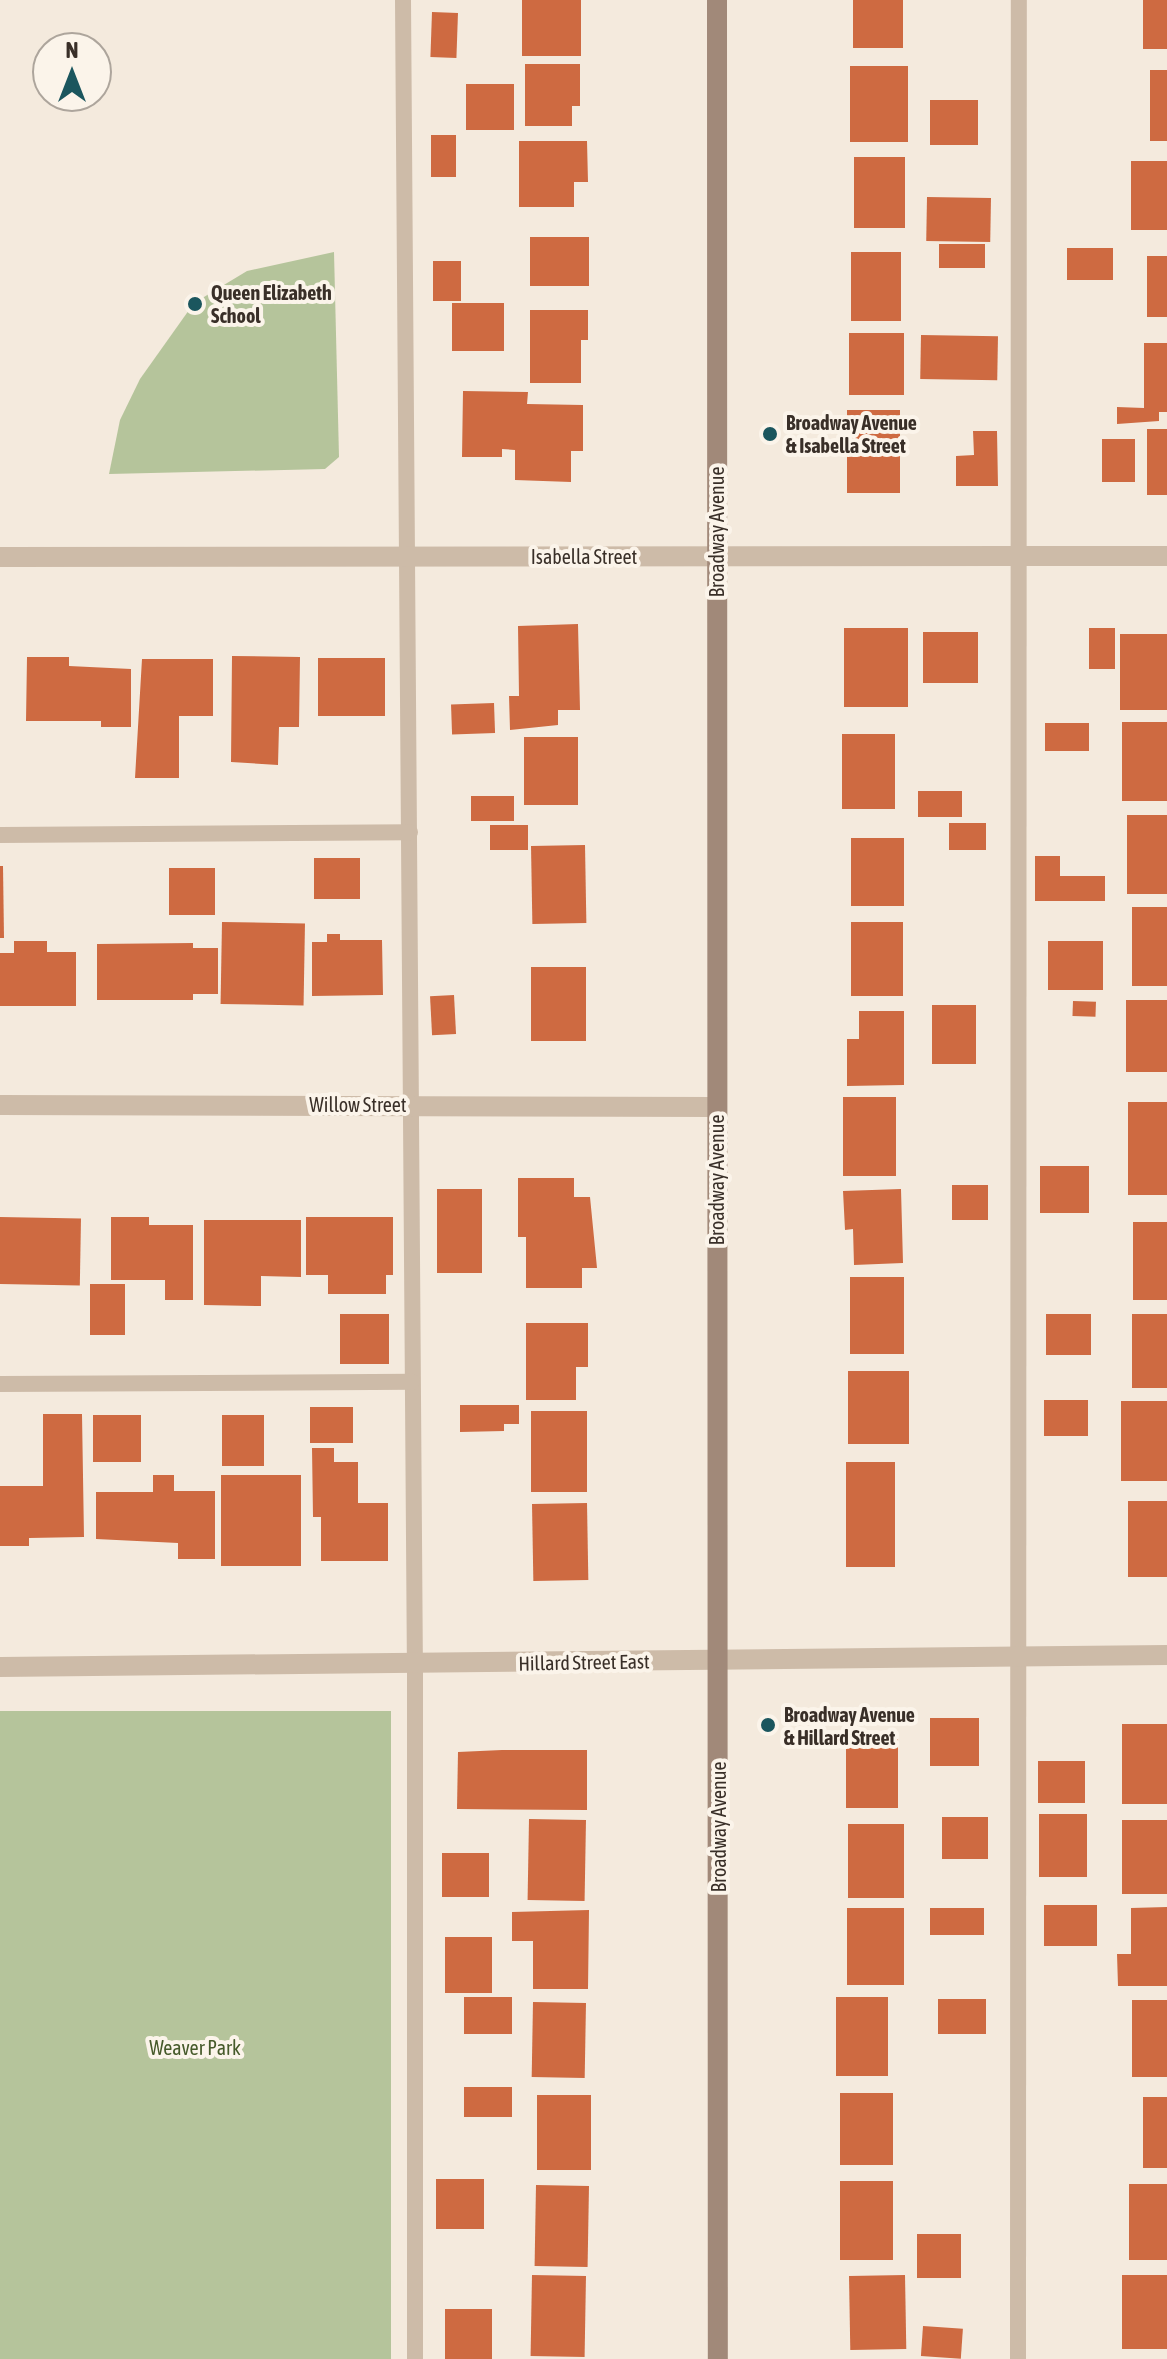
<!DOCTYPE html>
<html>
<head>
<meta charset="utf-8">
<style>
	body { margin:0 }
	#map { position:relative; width:1167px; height:2359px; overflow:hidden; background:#f4eadd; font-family:"Asap Condensed",sans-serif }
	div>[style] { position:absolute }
	.green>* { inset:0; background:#b5c49b; transform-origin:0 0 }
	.building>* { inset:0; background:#ce6a41; transform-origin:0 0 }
	.lane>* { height:16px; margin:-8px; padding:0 8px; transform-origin:8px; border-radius:8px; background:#cdbba8 }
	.street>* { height:20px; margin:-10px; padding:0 10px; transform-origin:10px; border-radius:10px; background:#cdbba8 }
	.secondary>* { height:20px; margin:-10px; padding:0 10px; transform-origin:10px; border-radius:10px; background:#a18979 }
	.dots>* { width:22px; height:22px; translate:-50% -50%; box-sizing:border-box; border:4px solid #fbf4ea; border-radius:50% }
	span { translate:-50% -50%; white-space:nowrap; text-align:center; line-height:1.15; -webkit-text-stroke:8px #fbf4ea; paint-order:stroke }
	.poi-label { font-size:20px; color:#392f28; font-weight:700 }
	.left { translate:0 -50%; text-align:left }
	.street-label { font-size:20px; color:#392f28 }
	.park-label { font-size:20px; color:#465a2a }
	.north { position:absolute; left:32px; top:32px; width:80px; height:80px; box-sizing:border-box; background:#fbf4ea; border:2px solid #ada59c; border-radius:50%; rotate:0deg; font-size:22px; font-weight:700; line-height:32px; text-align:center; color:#392f28 }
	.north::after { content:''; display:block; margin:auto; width:28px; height:36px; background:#1b565e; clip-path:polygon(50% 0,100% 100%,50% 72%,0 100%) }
</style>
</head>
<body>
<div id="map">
	<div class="green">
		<div style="clip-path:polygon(334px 252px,339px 457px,325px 469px,109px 474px,120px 420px,140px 379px,194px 303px,247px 271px)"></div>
		<div style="left:391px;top:1711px;width:648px;height:391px;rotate:90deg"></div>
	</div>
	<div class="building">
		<div style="left:522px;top:0;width:59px;height:56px"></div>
		<div style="left:853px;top:0;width:50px;height:48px"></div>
		<div style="left:1143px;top:0;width:24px;height:49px"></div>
		<div style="left:432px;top:12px;width:26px;height:45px;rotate:2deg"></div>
		<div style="clip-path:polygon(525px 64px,580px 64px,580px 106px,572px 106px,572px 126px,525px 126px)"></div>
		<div style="left:850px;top:66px;width:58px;height:76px"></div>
		<div style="left:1150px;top:70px;width:17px;height:71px"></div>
		<div style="left:514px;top:84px;width:46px;height:48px;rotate:90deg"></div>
		<div style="left:930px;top:100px;width:48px;height:45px"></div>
		<div style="left:431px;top:135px;width:25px;height:42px"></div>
		<div style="clip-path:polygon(519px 141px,587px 141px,588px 182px,574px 182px,574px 207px,519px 207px)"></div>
		<div style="left:854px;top:157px;width:51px;height:71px"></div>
		<div style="left:1131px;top:161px;width:36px;height:69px"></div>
		<div style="left:927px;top:197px;width:64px;height:44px;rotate:1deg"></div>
		<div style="left:530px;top:237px;width:59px;height:49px"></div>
		<div style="left:939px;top:244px;width:46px;height:24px"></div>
		<div style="left:1067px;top:248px;width:46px;height:32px"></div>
		<div style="left:851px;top:252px;width:50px;height:69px"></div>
		<div style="left:1147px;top:256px;width:20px;height:61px"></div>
		<div style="left:433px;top:261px;width:28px;height:40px"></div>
		<div style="left:452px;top:303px;width:52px;height:48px"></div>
		<div style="clip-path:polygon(530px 310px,588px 310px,588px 340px,581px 340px,581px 383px,530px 383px)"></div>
		<div style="left:849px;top:333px;width:55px;height:62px"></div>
		<div style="left:921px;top:335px;width:77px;height:44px;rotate:1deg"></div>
		<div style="clip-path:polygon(1144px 343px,1167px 343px,1167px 412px,1159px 412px,1159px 421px,1117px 424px,1117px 407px,1144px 408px)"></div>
		<div style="clip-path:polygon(463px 391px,528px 392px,527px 404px,583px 405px,583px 451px,571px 451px,571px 482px,515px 480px,515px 450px,502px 449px,502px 457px,462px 457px)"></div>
		<div style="left:847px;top:410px;width:53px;height:83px"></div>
		<div style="left:1147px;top:429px;width:20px;height:66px"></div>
		<div style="clip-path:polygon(973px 431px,997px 431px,998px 486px,956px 486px,956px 456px,974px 455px)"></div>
		<div style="left:1102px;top:439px;width:33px;height:43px"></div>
		<div style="clip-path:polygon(578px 624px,580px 710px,558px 710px,558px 725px,510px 730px,509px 696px,519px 696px,518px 626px)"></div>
		<div style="left:844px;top:628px;width:64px;height:79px"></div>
		<div style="left:1089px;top:628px;width:26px;height:41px"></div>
		<div style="left:923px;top:632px;width:55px;height:51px"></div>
		<div style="left:1120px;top:634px;width:47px;height:76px"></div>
		<div style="clip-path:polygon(232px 656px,300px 657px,299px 727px,279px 727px,278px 765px,231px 762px)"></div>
		<div style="clip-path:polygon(27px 657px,69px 657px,69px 666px,131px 669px,131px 727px,101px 727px,101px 721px,26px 721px)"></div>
		<div style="left:318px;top:658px;width:67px;height:58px"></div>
		<div style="clip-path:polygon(142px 659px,213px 659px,213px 716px,179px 716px,179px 778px,135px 778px)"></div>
		<div style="left:494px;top:703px;width:30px;height:43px;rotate:88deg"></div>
		<div style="left:1122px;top:722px;width:45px;height:79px"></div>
		<div style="left:1045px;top:723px;width:44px;height:28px"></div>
		<div style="left:842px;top:734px;width:53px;height:75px"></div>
		<div style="left:578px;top:737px;width:68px;height:54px;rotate:90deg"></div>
		<div style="left:918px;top:791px;width:44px;height:26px"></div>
		<div style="left:471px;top:796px;width:43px;height:25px"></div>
		<div style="left:1127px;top:815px;width:40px;height:79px"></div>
		<div style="left:949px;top:823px;width:37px;height:27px"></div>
		<div style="left:490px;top:825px;width:38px;height:25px"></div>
		<div style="left:851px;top:838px;width:53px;height:68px"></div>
		<div style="left:585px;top:845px;width:78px;height:54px;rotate:89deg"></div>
		<div style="clip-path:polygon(1035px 856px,1060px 856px,1060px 876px,1105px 876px,1105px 901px,1035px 901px)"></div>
		<div style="left:314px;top:858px;width:46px;height:41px"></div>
		<div style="clip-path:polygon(0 866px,3px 866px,4px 938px,0 938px)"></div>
		<div style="left:169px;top:868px;width:46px;height:47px"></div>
		<div style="left:1132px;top:907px;width:35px;height:79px"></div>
		<div style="left:222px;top:922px;width:83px;height:82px;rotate:1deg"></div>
		<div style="left:851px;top:922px;width:52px;height:74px"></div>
		<div style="clip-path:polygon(327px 934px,340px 934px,340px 940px,382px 940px,383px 995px,312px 996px,312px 942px,327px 942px)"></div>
		<div style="clip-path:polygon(14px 941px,47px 941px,47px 952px,76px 952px,76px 1006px,0 1006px,0 953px,14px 953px)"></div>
		<div style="left:1048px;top:941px;width:55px;height:49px"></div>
		<div style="clip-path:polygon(193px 943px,193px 948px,218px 948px,218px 994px,193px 994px,193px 1000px,97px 1000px,97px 944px)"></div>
		<div style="left:531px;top:967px;width:55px;height:74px"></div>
		<div style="left:454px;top:995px;width:39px;height:24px;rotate:87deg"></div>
		<div style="left:1126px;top:1000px;width:41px;height:72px"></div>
		<div style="left:1073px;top:1001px;width:23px;height:15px;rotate:2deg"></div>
		<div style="left:932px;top:1005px;width:44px;height:59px"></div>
		<div style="clip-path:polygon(859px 1011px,904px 1011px,904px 1085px,847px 1086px,847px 1039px,859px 1039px)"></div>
		<div style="left:843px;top:1097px;width:53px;height:79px"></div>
		<div style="left:1128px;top:1102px;width:39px;height:93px"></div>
		<div style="left:1040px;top:1166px;width:49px;height:47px"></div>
		<div style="clip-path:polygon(518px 1178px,574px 1178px,574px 1197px,590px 1197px,597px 1268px,582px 1268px,582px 1288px,526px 1288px,526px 1237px,518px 1237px)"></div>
		<div style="left:952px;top:1185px;width:36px;height:35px"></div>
		<div style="left:437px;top:1189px;width:45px;height:84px"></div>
		<div style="clip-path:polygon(901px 1189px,903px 1263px,854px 1265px,853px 1229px,845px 1230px,843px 1191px)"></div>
		<div style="left:0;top:1217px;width:81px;height:67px;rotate:1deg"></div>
		<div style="clip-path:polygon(111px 1217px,149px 1217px,149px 1225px,193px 1225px,193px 1300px,165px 1300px,165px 1280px,111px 1280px)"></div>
		<div style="clip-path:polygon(306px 1217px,393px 1217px,393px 1275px,386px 1275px,386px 1294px,328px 1294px,328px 1275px,306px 1275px)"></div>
		<div style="clip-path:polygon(204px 1220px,301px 1220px,301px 1277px,261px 1276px,261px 1306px,204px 1305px)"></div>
		<div style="left:1133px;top:1222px;width:34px;height:78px"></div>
		<div style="left:850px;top:1277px;width:54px;height:77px"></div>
		<div style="left:90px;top:1284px;width:35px;height:51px"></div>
		<div style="left:340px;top:1314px;width:49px;height:50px"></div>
		<div style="left:1046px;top:1314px;width:45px;height:41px"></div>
		<div style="left:1132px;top:1314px;width:35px;height:74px"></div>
		<div style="clip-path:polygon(526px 1323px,588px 1323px,588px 1367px,576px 1367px,576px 1400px,526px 1400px)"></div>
		<div style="left:848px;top:1371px;width:61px;height:73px"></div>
		<div style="left:1044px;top:1400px;width:44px;height:36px"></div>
		<div style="left:1121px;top:1401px;width:46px;height:80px"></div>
		<div style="clip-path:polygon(460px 1405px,519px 1405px,519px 1424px,504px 1424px,504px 1431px,460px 1432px)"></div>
		<div style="left:353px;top:1407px;width:36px;height:43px;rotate:90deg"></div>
		<div style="left:531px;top:1411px;width:56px;height:81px"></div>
		<div style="clip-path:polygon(43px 1414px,82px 1414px,84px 1537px,29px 1538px,29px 1546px,0 1546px,0 1486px,43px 1486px)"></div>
		<div style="left:93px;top:1415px;width:48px;height:47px"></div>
		<div style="left:222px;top:1415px;width:42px;height:51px"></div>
		<div style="clip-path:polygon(312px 1448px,334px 1448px,334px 1462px,358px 1462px,358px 1503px,388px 1503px,388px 1561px,321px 1561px,321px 1517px,313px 1517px)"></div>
		<div style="left:846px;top:1462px;width:49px;height:105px"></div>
		<div style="clip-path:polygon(153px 1475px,174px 1475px,174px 1491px,215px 1491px,215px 1559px,178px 1559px,178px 1543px,96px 1539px,96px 1492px,153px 1492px)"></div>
		<div style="left:221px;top:1475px;width:80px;height:91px"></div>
		<div style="left:1128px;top:1501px;width:39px;height:76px"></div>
		<div style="left:587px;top:1503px;width:77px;height:55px;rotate:89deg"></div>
		<div style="left:930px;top:1718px;width:49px;height:48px"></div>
		<div style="left:1122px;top:1724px;width:45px;height:80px"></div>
		<div style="left:846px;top:1733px;width:52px;height:75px"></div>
		<div style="clip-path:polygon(502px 1750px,587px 1750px,587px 1810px,457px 1809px,458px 1752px)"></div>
		<div style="left:1038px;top:1761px;width:47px;height:42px"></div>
		<div style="left:1039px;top:1814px;width:48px;height:63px"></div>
		<div style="left:942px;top:1817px;width:46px;height:42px"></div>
		<div style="left:529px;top:1819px;width:57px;height:81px;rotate:1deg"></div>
		<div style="left:1122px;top:1820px;width:45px;height:74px"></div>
		<div style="left:848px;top:1824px;width:56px;height:74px"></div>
		<div style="left:442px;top:1853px;width:47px;height:44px"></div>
		<div style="left:1044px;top:1905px;width:53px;height:41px"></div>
		<div style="clip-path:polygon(1167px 1907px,1167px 1986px,1118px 1986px,1117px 1954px,1131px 1954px,1131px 1908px)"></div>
		<div style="left:847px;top:1908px;width:57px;height:77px"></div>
		<div style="left:930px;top:1908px;width:54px;height:27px"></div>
		<div style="clip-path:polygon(589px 1910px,588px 1989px,533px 1989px,533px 1941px,512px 1941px,512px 1912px)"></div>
		<div style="left:445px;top:1937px;width:47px;height:56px"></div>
		<div style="left:464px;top:1997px;width:48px;height:37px"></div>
		<div style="left:836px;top:1997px;width:52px;height:79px"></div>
		<div style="left:938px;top:1999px;width:48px;height:35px"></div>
		<div style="left:1132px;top:2000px;width:35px;height:77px"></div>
		<div style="left:533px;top:2002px;width:53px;height:75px;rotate:1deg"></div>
		<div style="left:512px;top:2087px;width:30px;height:48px;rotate:90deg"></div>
		<div style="left:840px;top:2093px;width:53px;height:72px"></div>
		<div style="left:537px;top:2095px;width:54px;height:75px"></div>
		<div style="left:1143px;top:2097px;width:24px;height:71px"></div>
		<div style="left:436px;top:2179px;width:48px;height:50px"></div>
		<div style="left:840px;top:2181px;width:53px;height:79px"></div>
		<div style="left:1129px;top:2184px;width:38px;height:76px"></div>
		<div style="left:536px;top:2185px;width:53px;height:81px;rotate:1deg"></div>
		<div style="left:917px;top:2234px;width:44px;height:44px"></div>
		<div style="left:532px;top:2275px;width:54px;height:81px;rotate:1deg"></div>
		<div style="left:905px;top:2275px;width:74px;height:56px;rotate:89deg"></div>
		<div style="left:1122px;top:2275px;width:45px;height:74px"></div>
		<div style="left:445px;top:2309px;width:47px;height:50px"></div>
		<div style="left:923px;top:2326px;width:40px;height:30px;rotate:4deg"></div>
	</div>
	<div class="lane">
		<div style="left:403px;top:0;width:1665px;rotate:89.59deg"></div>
		<div style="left:415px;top:1665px;width:694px;rotate:90deg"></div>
		<div style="left:0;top:835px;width:410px;rotate:-0.4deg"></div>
		<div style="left:0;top:1384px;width:412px;rotate:-0.3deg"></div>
		<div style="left:1018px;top:2359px;width:2359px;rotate:-89.98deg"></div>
	</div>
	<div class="street">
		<div style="left:0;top:557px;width:1167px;rotate:-0.05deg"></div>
		<div style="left:0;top:1105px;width:715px;rotate:0.16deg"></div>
		<div style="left:0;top:1667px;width:1167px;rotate:-0.59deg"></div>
	</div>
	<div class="secondary">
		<div style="left:717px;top:0;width:2359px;rotate:89.98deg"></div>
	</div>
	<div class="dots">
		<div style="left:195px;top:304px;background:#1b565e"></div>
		<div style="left:770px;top:434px;background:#1b565e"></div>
		<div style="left:768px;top:1725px;background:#1b565e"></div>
	</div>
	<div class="poi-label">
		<span class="left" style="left:211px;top:304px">Queen Elizabeth<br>School</span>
		<span class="left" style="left:786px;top:434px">Broadway Avenue<br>&amp; Isabella Street</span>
		<span class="left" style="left:784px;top:1726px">Broadway Avenue<br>&amp; Hillard Street</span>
	</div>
	<div class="street-label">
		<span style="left:716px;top:532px;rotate:-90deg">Broadway Avenue</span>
		<span style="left:584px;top:556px">Isabella Street</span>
		<span style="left:358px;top:1104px">Willow Street</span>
		<span style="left:716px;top:1180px;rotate:-90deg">Broadway Avenue</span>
		<span style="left:584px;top:1662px;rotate:-1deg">Hillard Street East</span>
		<span style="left:718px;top:1827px;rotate:-90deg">Broadway Avenue</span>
	</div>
	<div class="park-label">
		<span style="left:195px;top:2047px">Weaver Park</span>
	</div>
	<div class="north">N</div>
</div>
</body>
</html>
